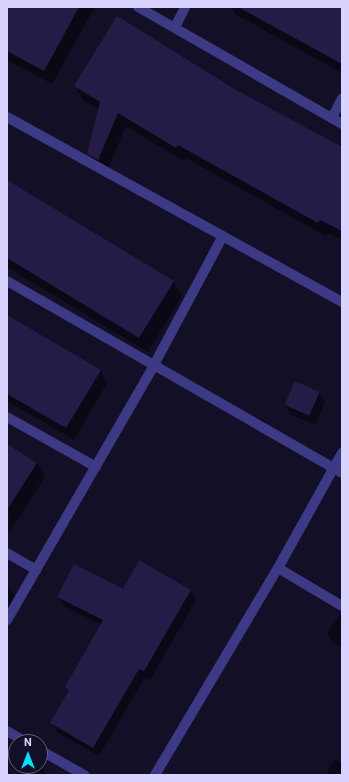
<!DOCTYPE html>
<html>
<head>
<meta charset="utf-8">
<style>
	body { margin:0 }
	#map { position:relative; width:349px; height:782px; overflow:hidden; background:#130f26; font-family:Roboto,sans-serif }
	div>[style] { position:absolute }
	.shadow>* { inset:0; background:#0007 }
	.building>* { inset:0; background:#241b47; transform-origin:0 0 }
	.minor>* { height:10px; margin:-5px; padding:0 5px; transform-origin:5px; border-radius:5px; background:#3d3a85 }
	span { translate:-50% -50%; white-space:nowrap; text-align:center; line-height:1.15; -webkit-text-stroke:3px #130f26; paint-order:stroke }
	.frame { position:absolute; inset:0; border:8px solid #d9d4ff; pointer-events:none }
	.north { position:absolute; left:8px; top:734px; width:40px; height:40px; box-sizing:border-box; background:#130f26; border:1px solid #625e7d; border-radius:50%; rotate:0deg; font-size:11px; font-weight:700; line-height:16px; text-align:center; color:#d9d4ff }
	.north::after { content:''; display:block; margin:auto; width:14px; height:18px; background:#00e5ff; clip-path:polygon(50% 0,100% 100%,50% 72%,0 100%) }
</style>
</head>
<body>
<div id="map">
	<div class="shadow">
		<div style="clip-path:polygon(7px 7px,95px 7px,52px 84px,7px 60px)"></div>
		<div style="clip-path:polygon(231px 7px,342px 7px,342px 73px,235px 14px)"></div>
		<div style="clip-path:polygon(75px 86px,231px 87px,342px 148px,342px 240px,328px 233px,326px 236px,186px 158px,184px 161px,126px 126px,106px 173px,96px 167px,88px 153px,99px 110px,83px 100px)"></div>
		<div style="clip-path:polygon(7px 181px,174px 282px,182px 296px,148px 352px,7px 267px)"></div>
		<div style="clip-path:polygon(7px 316px,100px 370px,107px 383px,74px 440px,7px 401px)"></div>
		<div style="clip-path:polygon(319px 392px,325px 402px,315px 425px,291px 415px,285px 405px)"></div>
		<div style="clip-path:polygon(7px 445px,37px 463px,45px 477px,9px 533px)"></div>
		<div style="clip-path:polygon(7px 585px,18px 601px,7px 622px)"></div>
		<div style="clip-path:polygon(124px 590px,190px 590px,196px 600px,150px 680px,145px 677px,99px 756px,57px 732px,51px 723px,69px 693px,66px 687px,102px 625px,64px 606px,58px 597px)"></div>
		<div style="clip-path:polygon(342px 612px,342px 648px,332px 642px,327px 633px)"></div>
		<div style="clip-path:polygon(334px 759px,342px 763px,342px 775px,326px 775px)"></div>
		<div style="clip-path:polygon(23px 766px,38px 766px,48px 775px,17px 775px)"></div>
	</div>
	<div class="building">
		<div style="clip-path:polygon(7px 7px,79px 7px,44px 71px,7px 51px)"></div>
		<div style="clip-path:polygon(238px 7px,342px 7px,342px 64px)"></div>
		<div style="clip-path:polygon(117px 16px,231px 87px,342px 147px,342px 231px,320px 220px,318px 223px,178px 145px,176px 148px,118px 113px,98px 160px,87px 154px,100px 102px,74px 86px)"></div>
		<div style="clip-path:polygon(7px 180px,174px 281px,139px 338px,7px 258px)"></div>
		<div style="clip-path:polygon(7px 315px,101px 370px,66px 428px,7px 394px)"></div>
		<div style="left:295px;top:381px;width:27px;height:26px;rotate:24deg"></div>
		<div style="clip-path:polygon(7px 444px,37px 463px,7px 510px)"></div>
		<div style="clip-path:polygon(139px 560px,191px 590px,144px 671px,139px 669px,93px 748px,50px 723px,69px 690px,65px 687px,103px 620px,57px 597px,74px 564px,123px 589px)"></div>
	</div>
	<div class="minor">
		<div style="left:138px;top:7px;width:235px;rotate:29.8deg"></div>
		<div style="left:175px;top:27px;width:22px;rotate:-63deg"></div>
		<div style="left:7px;top:117px;width:383px;rotate:28.9deg"></div>
		<div style="left:332px;top:118px;width:22px;rotate:-63deg"></div>
		<div style="left:7px;top:281px;width:386px;rotate:29.8deg"></div>
		<div style="left:7px;top:417px;width:102px;rotate:29.3deg"></div>
		<div style="left:7px;top:553px;width:34px;rotate:30deg"></div>
		<div style="left:278px;top:568px;width:74px;rotate:30.7deg"></div>
		<div style="left:7px;top:620px;width:294px;rotate:-60deg"></div>
		<div style="left:154px;top:365px;width:146px;rotate:-61.9deg"></div>
		<div style="left:7px;top:731px;width:22px;rotate:30deg"></div>
		<div style="left:40px;top:750px;width:51px;rotate:29.6deg"></div>
		<div style="left:155px;top:775px;width:241px;rotate:-59.3deg"></div>
		<div style="left:278px;top:568px;width:132px;rotate:-60.9deg"></div>
	</div>
	<div class="frame"></div>
	<div class="north">N</div>
</div>
</body>
</html>
